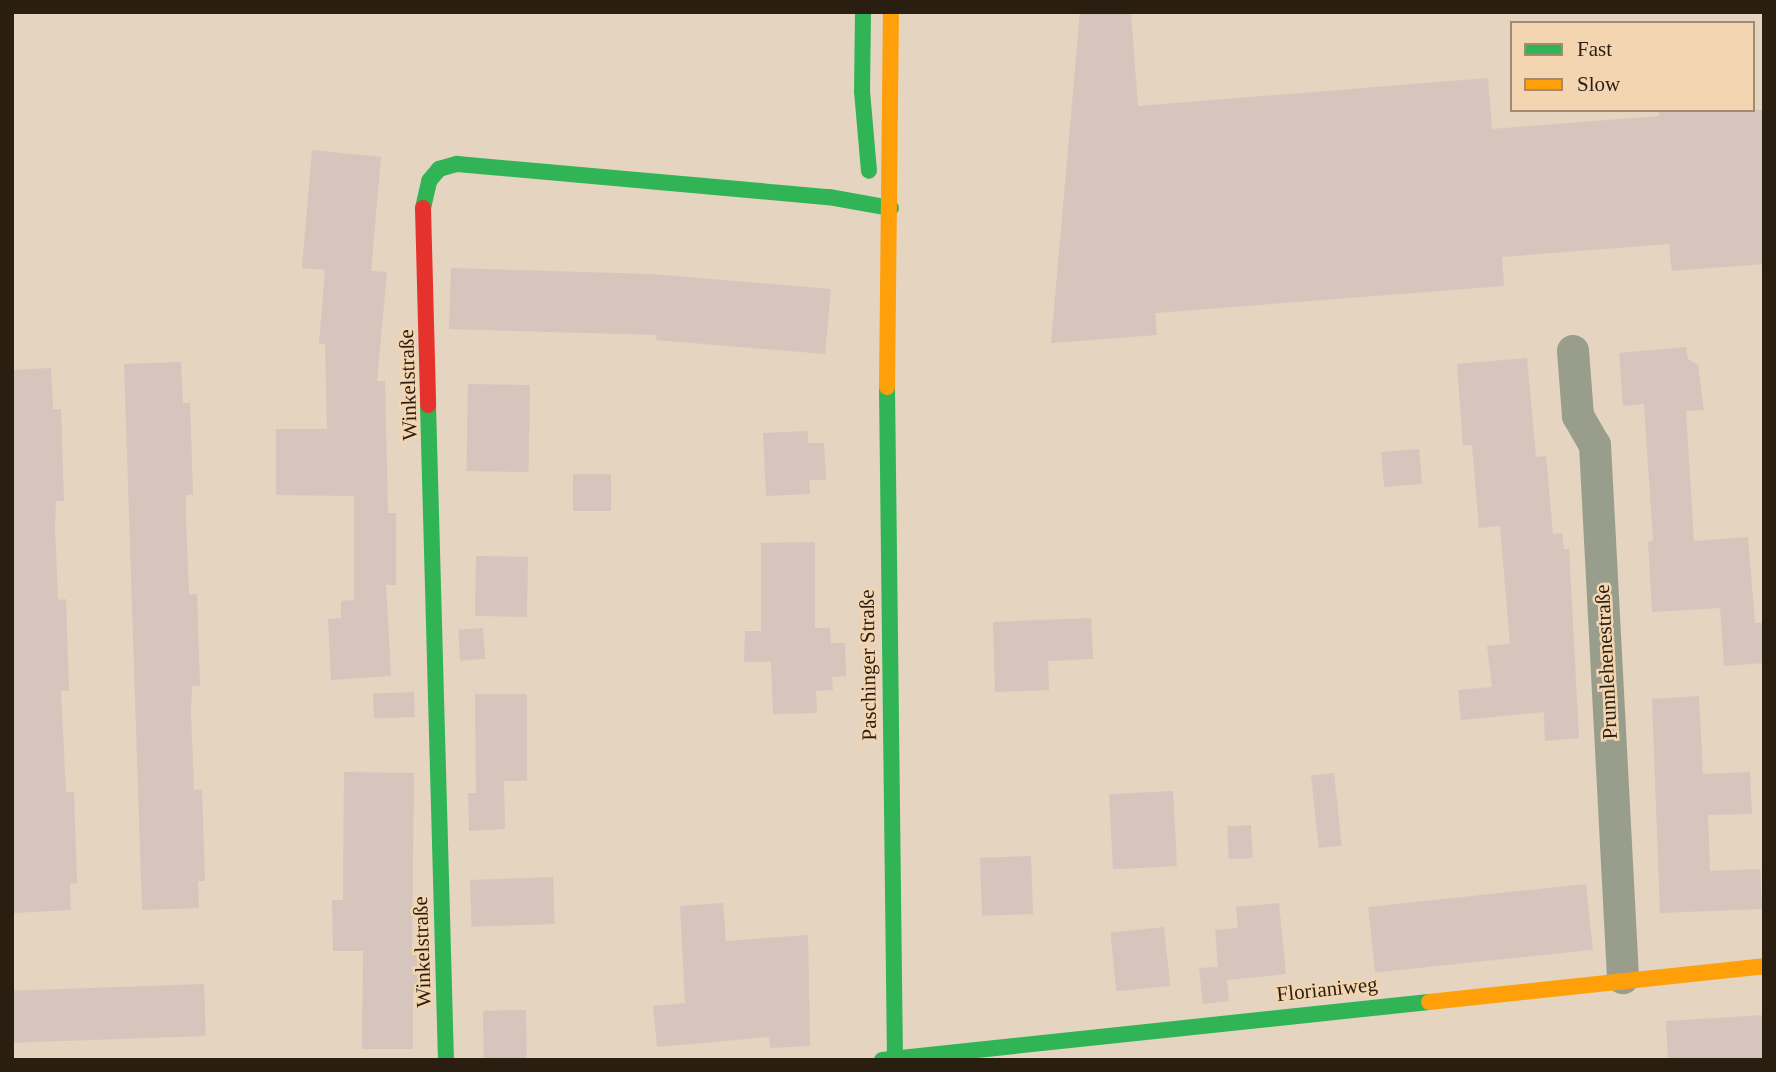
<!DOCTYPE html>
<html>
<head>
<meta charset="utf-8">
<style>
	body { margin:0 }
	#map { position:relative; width:1776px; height:1072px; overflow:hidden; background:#e4d4c0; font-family:"Times New Roman",serif }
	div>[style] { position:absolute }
	.building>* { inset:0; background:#d5c5bd; transform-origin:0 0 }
	.street>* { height:32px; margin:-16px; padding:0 16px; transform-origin:16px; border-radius:16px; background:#989e8b }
	.fast>* { height:16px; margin:-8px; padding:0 8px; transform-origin:8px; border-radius:8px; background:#30b455 }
	.slow>* { height:16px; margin:-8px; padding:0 8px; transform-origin:8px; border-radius:8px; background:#ff9f0a }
	.jam>* { height:16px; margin:-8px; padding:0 8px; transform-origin:8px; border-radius:8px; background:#e5322d }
	span { translate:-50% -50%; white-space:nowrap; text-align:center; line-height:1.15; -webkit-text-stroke:5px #f3d5b1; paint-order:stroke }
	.street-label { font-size:21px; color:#291e10 }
	.frame { position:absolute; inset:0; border:14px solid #291e10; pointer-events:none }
	.legend { position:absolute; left:1510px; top:21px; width:245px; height:91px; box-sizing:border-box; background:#f3d5b1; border:2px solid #a28c71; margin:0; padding:9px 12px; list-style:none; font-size:21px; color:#291e10 }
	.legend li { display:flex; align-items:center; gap:14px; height:35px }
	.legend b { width:35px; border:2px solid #a28c71 }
</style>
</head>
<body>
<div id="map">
	<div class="building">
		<div style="clip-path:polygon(1080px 12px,1131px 12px,1138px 106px,1488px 78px,1492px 129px,1659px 116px,1659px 110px,1764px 110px,1764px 264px,1672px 271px,1669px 244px,1502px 257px,1504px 286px,1155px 313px,1157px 335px,1051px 343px)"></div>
		<div style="clip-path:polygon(312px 150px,381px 157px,371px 271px,387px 272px,377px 381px,385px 381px,388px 513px,396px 513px,396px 585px,386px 585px,391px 676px,331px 680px,328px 619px,341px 618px,341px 601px,354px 600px,354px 496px,276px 495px,276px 429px,327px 429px,325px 344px,319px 344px,325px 270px,302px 268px)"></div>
		<div style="clip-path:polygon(451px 268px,650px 274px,831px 289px,825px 354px,656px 340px,657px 335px,449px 329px)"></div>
		<div style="clip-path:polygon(1686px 347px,1688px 359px,1698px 365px,1704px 410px,1686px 411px,1694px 541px,1748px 537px,1755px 623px,1764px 623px,1764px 663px,1724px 666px,1720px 608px,1652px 612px,1648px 542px,1653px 541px,1644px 404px,1623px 406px,1619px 353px)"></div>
		<div style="clip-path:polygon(1527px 358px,1536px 457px,1546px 456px,1553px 534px,1562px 533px,1564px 549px,1569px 549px,1579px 738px,1545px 741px,1544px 712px,1461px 720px,1458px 690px,1492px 687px,1487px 646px,1510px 644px,1500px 526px,1479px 528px,1472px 445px,1463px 446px,1457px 364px)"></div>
		<div style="clip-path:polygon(181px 362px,183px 403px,190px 403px,191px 429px,193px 495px,186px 495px,186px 521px,189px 594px,197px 594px,200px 686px,192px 686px,191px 713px,194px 790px,202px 789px,205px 881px,198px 881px,199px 908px,142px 910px,124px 364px)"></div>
		<div style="clip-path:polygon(51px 368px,53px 409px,61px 409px,64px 501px,56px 501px,55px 527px,58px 600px,66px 599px,69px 691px,61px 691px,66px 792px,74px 792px,77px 883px,70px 884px,71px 910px,14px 913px,12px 370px)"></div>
		<div style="left:468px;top:384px;width:62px;height:87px;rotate:1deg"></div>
		<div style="clip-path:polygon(808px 431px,808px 443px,824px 443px,826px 480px,809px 480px,810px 494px,766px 496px,763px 433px)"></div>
		<div style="left:1419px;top:449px;width:35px;height:38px;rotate:85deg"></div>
		<div style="left:573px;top:474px;width:38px;height:37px"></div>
		<div style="clip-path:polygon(815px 542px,815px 628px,830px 628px,831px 643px,845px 643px,846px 676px,832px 677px,833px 690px,816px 691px,817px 713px,773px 714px,771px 662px,744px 662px,745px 631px,761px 631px,761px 543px)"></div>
		<div style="left:476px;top:556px;width:52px;height:60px;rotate:1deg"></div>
		<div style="clip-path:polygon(1091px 618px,1093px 659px,1048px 661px,1049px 690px,995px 692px,993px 622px)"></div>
		<div style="left:483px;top:628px;width:31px;height:25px;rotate:86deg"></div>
		<div style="left:414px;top:692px;width:25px;height:41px;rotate:88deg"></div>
		<div style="clip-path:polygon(475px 694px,527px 694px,527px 781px,504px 781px,505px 829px,469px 831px,468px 793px,476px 793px)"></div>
		<div style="clip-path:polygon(1699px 696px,1703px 774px,1750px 772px,1752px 814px,1708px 815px,1710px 871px,1760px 869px,1762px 909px,1660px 913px,1652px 699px)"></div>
		<div style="clip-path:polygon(344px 772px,414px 773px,412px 951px,421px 951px,422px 992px,413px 993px,413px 1049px,362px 1049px,363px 951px,333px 951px,332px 900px,343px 900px)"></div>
		<div style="left:1334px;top:773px;width:73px;height:23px;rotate:84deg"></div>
		<div style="left:1173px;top:791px;width:75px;height:64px;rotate:87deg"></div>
		<div style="left:1251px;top:825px;width:33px;height:24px;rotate:87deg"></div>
		<div style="left:1031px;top:856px;width:58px;height:51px;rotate:88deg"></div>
		<div style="left:553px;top:877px;width:47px;height:83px;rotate:88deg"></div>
		<div style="left:1586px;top:884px;width:66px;height:219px;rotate:84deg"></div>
		<div style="clip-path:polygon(723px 903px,726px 941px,808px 935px,810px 1046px,770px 1048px,769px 1037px,657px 1047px,653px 1006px,685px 1003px,680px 906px)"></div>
		<div style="clip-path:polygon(1279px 903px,1286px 974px,1227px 980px,1229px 1001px,1203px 1004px,1199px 968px,1218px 967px,1215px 930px,1238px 928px,1236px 907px)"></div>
		<div style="left:1164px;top:927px;width:59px;height:54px;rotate:84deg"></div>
		<div style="left:204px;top:984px;width:52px;height:192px;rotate:88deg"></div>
		<div style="left:526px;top:1010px;width:50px;height:43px;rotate:89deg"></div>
		<div style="clip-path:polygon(1764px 1015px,1764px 1060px,1668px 1060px,1666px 1021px)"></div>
	</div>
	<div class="street">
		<div style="left:1573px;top:351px;width:65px;rotate:85.6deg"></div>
		<div style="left:1578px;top:416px;width:34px;rotate:60deg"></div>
		<div style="left:1595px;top:445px;width:534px;rotate:86.99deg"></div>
	</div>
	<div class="fast">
		<div style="left:863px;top:12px;width:79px;rotate:90.7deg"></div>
		<div style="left:862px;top:91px;width:80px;rotate:85deg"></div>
		<div style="left:423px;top:208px;width:28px;rotate:-77deg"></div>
		<div style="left:429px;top:181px;width:16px;rotate:-50deg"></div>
		<div style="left:439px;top:169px;width:19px;rotate:-16deg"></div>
		<div style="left:457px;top:164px;width:373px;rotate:5.1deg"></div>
		<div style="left:829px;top:197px;width:63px;rotate:10.1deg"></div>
		<div style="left:887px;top:387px;width:673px;rotate:89.32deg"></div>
		<div style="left:428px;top:405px;width:655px;rotate:88.43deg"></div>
		<div style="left:882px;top:1060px;width:550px;rotate:-6.05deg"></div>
	</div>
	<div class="slow">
		<div style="left:887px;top:387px;width:375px;rotate:-89.4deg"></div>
		<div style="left:1429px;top:1002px;width:337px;rotate:-6.1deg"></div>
	</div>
	<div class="jam">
		<div style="left:423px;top:208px;width:197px;rotate:88.5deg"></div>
	</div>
	<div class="street-label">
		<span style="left:408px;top:385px;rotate:-92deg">Winkelstraße</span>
		<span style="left:1606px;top:662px;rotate:-93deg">Prunnlehenestraße</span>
		<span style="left:868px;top:665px;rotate:-91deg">Paschinger Straße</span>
		<span style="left:422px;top:952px;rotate:-92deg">Winkelstraße</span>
		<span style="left:1327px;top:989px;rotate:-6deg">Florianiweg</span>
	</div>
	<div class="frame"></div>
	<ul class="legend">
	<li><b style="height:9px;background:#30b455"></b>Fast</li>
	<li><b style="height:9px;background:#ff9f0a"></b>Slow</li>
	</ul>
</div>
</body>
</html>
